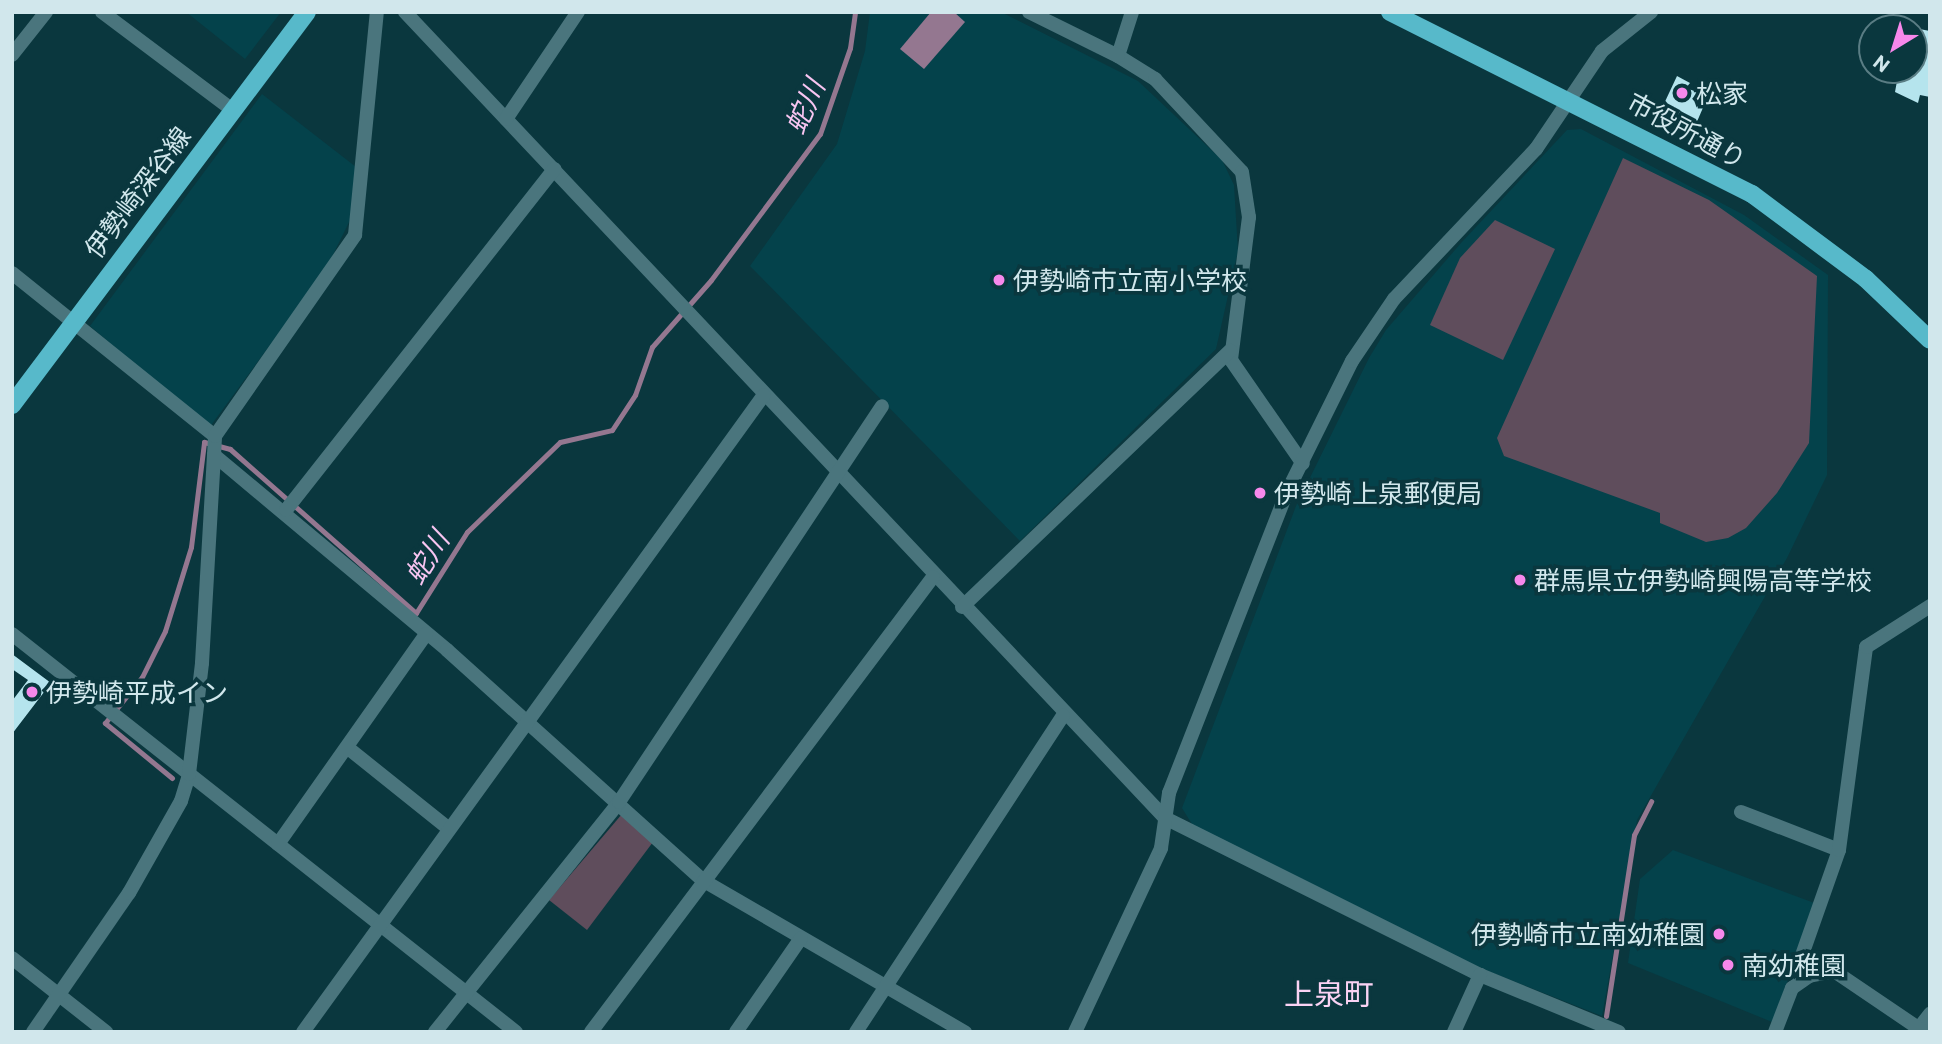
<!DOCTYPE html>
<html>
<head>
<meta charset="utf-8">
<style>
	body { margin:0 }
	#map { position:relative; width:1942px; height:1044px; overflow:hidden; background:#0a373e; font-family:Commissioner,"Noto Sans JP",sans-serif }
	div>[style] { position:absolute }
	.built>* { inset:0; background:#04424b }
	.green>* { inset:0; background:#5f4d5c }
	.water>* { inset:0; background:#947790 }
	.stream>* { height:5px; margin:-2.5px; padding:0 2.5px; transform-origin:2.5px; border-radius:2.5px; background:#947790 }
	.building>* { inset:0; background:#b5e4ed }
	.minor>* { height:14px; margin:-7px; padding:0 7px; transform-origin:7px; border-radius:7px; background:#4a757d }
	.tertiary>* { height:14px; margin:-7px; padding:0 7px; transform-origin:7px; border-radius:7px; background:#4a757d }
	.primary>* { height:18px; margin:-9px; padding:0 9px; transform-origin:9px; border-radius:9px; background:#57b9ca }
	.dots>* { width:19px; height:19px; translate:-50% -50%; box-sizing:border-box; border:4px solid #0a373e; border-radius:50% }
	span { translate:-50% -50%; white-space:nowrap; text-align:center; line-height:1.15; -webkit-text-stroke:7px #0a373e; paint-order:stroke }
	.poi-label { font-size:26px; color:#d1e7ec }
	.left { translate:0 -50%; text-align:left }
	.right { translate:-100% -50%; text-align:right }
	.street-label { font-size:26px; color:#d1e7ec }
	.water-label { font-size:28px; color:#f8c5f1; font-style:italic }
	.quarter-label { font-size:30px; color:#fad3f4 }
	.frame { position:absolute; inset:0; border:14px solid #d1e7ec; pointer-events:none }
	.north { position:absolute; left:1858px; top:14px; width:70px; height:70px; box-sizing:border-box; background:#0a373e; border:2px solid #5a7d84; border-radius:50%; rotate:218deg; font-size:19px; font-weight:700; line-height:28px; text-align:center; color:#d1e7ec }
	.north::after { content:''; display:block; margin:auto; width:24px; height:32px; background:#f788eb; clip-path:polygon(50% 0,100% 100%,50% 72%,0 100%) }
</style>
</head>
<body>
<div id="map">
	<div class="built">
		<div style="clip-path:polygon(186px 12px,281px 12px,245px 59px)"></div>
		<div style="clip-path:polygon(870px 12px,1001px 12px,1138px 81px,1222px 160px,1234px 185px,1238px 251px,1216px 349px,1020px 541px,750px 266px,837px 144px,865px 51px)"></div>
		<div style="clip-path:polygon(262px 94px,356px 167px,352px 216px,326px 269px,209px 428px,90px 326px)"></div>
		<div style="clip-path:polygon(1581px 129px,1744px 215px,1828px 275px,1827px 475px,1787px 558px,1637px 820px,1602px 1016px,1485px 970px,1195px 829px,1182px 808px,1296px 506px,1369px 358px,1386px 330px,1461px 243px,1567px 130px)"></div>
		<div style="clip-path:polygon(1673px 850px,1817px 904px,1772px 1022px,1628px 963px,1640px 879px)"></div>
	</div>
	<div class="green">
		<div style="clip-path:polygon(1623px 158px,1709px 200px,1817px 276px,1809px 443px,1777px 493px,1746px 528px,1728px 538px,1706px 542px,1660px 523px,1660px 513px,1504px 456px,1497px 438px)"></div>
		<div style="clip-path:polygon(1495px 220px,1555px 249px,1503px 360px,1430px 325px,1460px 258px)"></div>
		<div style="clip-path:polygon(622px 814px,653px 842px,587px 930px,549px 900px)"></div>
	</div>
	<div class="water">
		<div style="clip-path:polygon(931px 12px,954px 12px,965px 22px,924px 69px,900px 49px)"></div>
	</div>
	<div class="stream">
		<div style="left:172px;top:778px;width:87px;rotate:-140.6deg"></div>
		<div style="left:105px;top:723px;width:59px;rotate:-51.2deg"></div>
		<div style="left:142px;top:677px;width:51px;rotate:-63.4deg"></div>
		<div style="left:165px;top:631px;width:88px;rotate:-72.8deg"></div>
		<div style="left:191px;top:547px;width:106px;rotate:-82.9deg"></div>
		<div style="left:204px;top:442px;width:27px;rotate:15deg"></div>
		<div style="left:230px;top:449px;width:248px;rotate:41.4deg"></div>
		<div style="left:416px;top:613px;width:96px;rotate:-57.8deg"></div>
		<div style="left:467px;top:532px;width:129px;rotate:-44.1deg"></div>
		<div style="left:560px;top:442px;width:53px;rotate:-13deg"></div>
		<div style="left:612px;top:430px;width:42px;rotate:-56.7deg"></div>
		<div style="left:635px;top:395px;width:51px;rotate:-70.5deg"></div>
		<div style="left:652px;top:347px;width:89px;rotate:-48.6deg"></div>
		<div style="left:711px;top:280px;width:182px;rotate:-53.3deg"></div>
		<div style="left:820px;top:134px;width:91px;rotate:-70.8deg"></div>
		<div style="left:850px;top:48px;width:36px;rotate:-82deg"></div>
		<div style="left:1606px;top:1016px;width:183px;rotate:-81.2deg"></div>
		<div style="left:1634px;top:835px;width:38px;rotate:-63deg"></div>
	</div>
	<div class="building">
		<div style="clip-path:polygon(1914px 28px,1930px 31px,1930px 97px,1920px 95px,1918px 103px,1895px 92px,1899px 70px,1914px 70px)"></div>
		<div style="clip-path:polygon(1677px 76px,1690px 83px,1686px 88px,1708px 96px,1696px 124px,1662px 108px)"></div>
		<div style="clip-path:polygon(12px 654px,51px 683px,12px 734px,12px 701px,28px 680px,12px 669px)"></div>
	</div>
	<div class="minor">
		<div style="left:102px;top:12px;width:161px;rotate:36.9deg"></div>
		<div style="left:405px;top:12px;width:1108px;rotate:46.68deg"></div>
		<div style="left:1165px;top:818px;width:352px;rotate:26.5deg"></div>
		<div style="left:1480px;top:975px;width:150px;rotate:22.3deg"></div>
		<div style="left:1132px;top:12px;width:46px;rotate:107.7deg"></div>
		<div style="left:1118px;top:56px;width:44px;rotate:31.9deg"></div>
		<div style="left:1155px;top:79px;width:127px;rotate:46.9deg"></div>
		<div style="left:1242px;top:172px;width:46px;rotate:81.2deg"></div>
		<div style="left:1249px;top:217px;width:144px;rotate:97.2deg"></div>
		<div style="left:1231px;top:360px;width:126px;rotate:55.3deg"></div>
		<div style="left:12px;top:55px;width:55px;rotate:-51.7deg"></div>
		<div style="left:506px;top:119px;width:129px;rotate:-56.1deg"></div>
		<div style="left:12px;top:273px;width:260px;rotate:38.8deg"></div>
		<div style="left:214px;top:455px;width:304px;rotate:39.9deg"></div>
		<div style="left:447px;top:650px;width:346px;rotate:42deg"></div>
		<div style="left:704px;top:881px;width:302px;rotate:30.1deg"></div>
		<div style="left:286px;top:510px;width:434px;rotate:-51.8deg"></div>
		<div style="left:962px;top:607px;width:371px;rotate:-43.7deg"></div>
		<div style="left:12px;top:634px;width:642px;rotate:38.3deg"></div>
		<div style="left:348px;top:748px;width:128px;rotate:38.7deg"></div>
		<div style="left:1741px;top:812px;width:105px;rotate:21.2deg"></div>
		<div style="left:278px;top:844px;width:257px;rotate:-54.8deg"></div>
		<div style="left:1809px;top:976px;width:20px;rotate:-114deg"></div>
		<div style="left:1801px;top:958px;width:114px;rotate:-70.6deg"></div>
		<div style="left:1839px;top:850px;width:205px;rotate:-82.4deg"></div>
		<div style="left:1866px;top:647px;width:76px;rotate:-32.6deg"></div>
		<div style="left:1919px;top:1028px;width:18px;rotate:-52deg"></div>
		<div style="left:303px;top:1032px;width:786px;rotate:-54.11deg"></div>
		<div style="left:435px;top:1032px;width:295px;rotate:-51.3deg"></div>
		<div style="left:619px;top:802px;width:475px;rotate:-56.4deg"></div>
		<div style="left:591px;top:1032px;width:569px;rotate:-53.07deg"></div>
		<div style="left:736px;top:1032px;width:114px;rotate:-55.3deg"></div>
		<div style="left:856px;top:1032px;width:378px;rotate:-56.8deg"></div>
		<div style="left:1454px;top:1032px;width:63px;rotate:-65.5deg"></div>
		<div style="left:1775px;top:1032px;width:47px;rotate:-68.9deg"></div>
		<div style="left:1792px;top:988px;width:21px;rotate:-35deg"></div>
		<div style="left:1809px;top:976px;width:25px;rotate:-11deg"></div>
		<div style="left:1834px;top:971px;width:109px;rotate:34.1deg"></div>
	</div>
	<div class="tertiary">
		<div style="left:1029px;top:12px;width:99px;rotate:26.3deg"></div>
		<div style="left:12px;top:958px;width:120px;rotate:38.2deg"></div>
		<div style="left:33px;top:1032px;width:169px;rotate:-55.4deg"></div>
		<div style="left:129px;top:893px;width:106px;rotate:-60.5deg"></div>
		<div style="left:181px;top:801px;width:28px;rotate:-73deg"></div>
		<div style="left:189px;top:774px;width:112px;rotate:-83.3deg"></div>
		<div style="left:202px;top:663px;width:227px;rotate:-86.7deg"></div>
		<div style="left:215px;top:436px;width:245px;rotate:-55.1deg"></div>
		<div style="left:355px;top:235px;width:224px;rotate:-84.4deg"></div>
		<div style="left:1075px;top:1032px;width:203px;rotate:-64.9deg"></div>
		<div style="left:1161px;top:848px;width:56px;rotate:-81.7deg"></div>
		<div style="left:1169px;top:793px;width:323px;rotate:-68.6deg"></div>
		<div style="left:1287px;top:492px;width:146px;rotate:-63.6deg"></div>
		<div style="left:1352px;top:361px;width:75px;rotate:-55.9deg"></div>
		<div style="left:1394px;top:299px;width:207px;rotate:-46.6deg"></div>
		<div style="left:1536px;top:149px;width:118px;rotate:-56deg"></div>
		<div style="left:1602px;top:51px;width:63px;rotate:-38.5deg"></div>
	</div>
	<div class="primary">
		<div style="left:1390px;top:12px;width:405px;rotate:26.7deg"></div>
		<div style="left:1752px;top:194px;width:142px;rotate:36.7deg"></div>
		<div style="left:1866px;top:279px;width:88px;rotate:43.6deg"></div>
		<div style="left:12px;top:405px;width:491px;rotate:-53.1deg"></div>
	</div>
	<div class="dots">
		<div style="left:1682px;top:93px;background:#f788eb"></div>
		<div style="left:999px;top:280px;background:#f788eb"></div>
		<div style="left:1260px;top:493px;background:#f788eb"></div>
		<div style="left:1520px;top:580px;background:#f788eb"></div>
		<div style="left:32px;top:692px;background:#f788eb"></div>
		<div style="left:1719px;top:934px;background:#f788eb"></div>
		<div style="left:1728px;top:965px;background:#f788eb"></div>
	</div>
	<div class="poi-label">
		<span class="left" style="left:1696px;top:93px">松家</span>
		<span class="left" style="left:1013px;top:280px">伊勢崎市立南小学校</span>
		<span class="left" style="left:1274px;top:493px">伊勢崎上泉郵便局</span>
		<span class="left" style="left:1534px;top:580px">群馬県立伊勢崎興陽高等学校</span>
		<span class="left" style="left:46px;top:692px">伊勢崎平成イン</span>
		<span class="right" style="left:1705px;top:934px">伊勢崎市立南幼稚園</span>
		<span class="left" style="left:1742px;top:965px">南幼稚園</span>
	</div>
	<div class="street-label">
		<span style="left:1687px;top:130px;rotate:28deg">市役所通り</span>
		<span style="left:137px;top:192px;rotate:-53deg">伊勢崎深谷線</span>
	</div>
	<div class="water-label">
		<span style="left:804px;top:106px;rotate:-66deg">蛇川</span>
		<span style="left:426px;top:557px;rotate:-58deg">蛇川</span>
	</div>
	<div class="quarter-label">
		<span style="left:1329px;top:993px">上泉町</span>
	</div>
	<div class="frame"></div>
	<div class="north">N</div>
</div>
</body>
</html>
